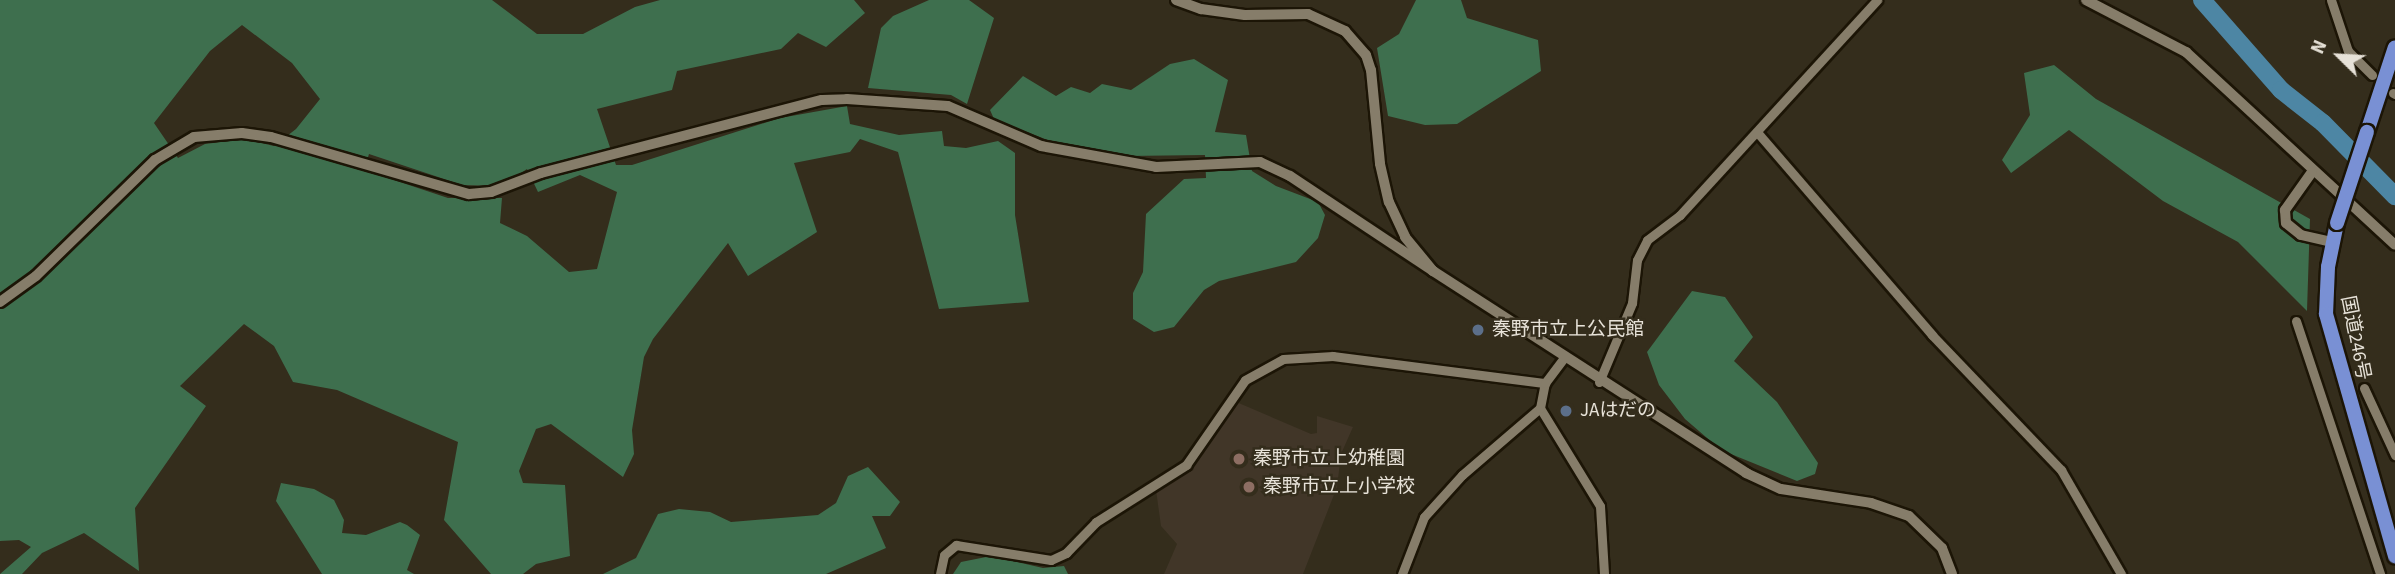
<!DOCTYPE html>
<html>
<head>
<meta charset="utf-8">
<style>
	body { margin:0 }
	#map { position:relative; width:2395px; height:574px; overflow:hidden; background:#342d1c; font-family:"Source Sans 3","Noto Sans JP",sans-serif }
	div>[style] { position:absolute }
	.education>* { inset:0; background:#413628 }
	.forest>* { inset:0; background:#3e6f4e }
	.river>* { height:18px; margin:-9px; padding:0 9px; transform-origin:9px; border-radius:9px; background:#4d86a4 }
	.roads { filter:drop-shadow(2px 0 #1c1506) drop-shadow(-2px 0 #1c1506) drop-shadow(0 2px #1c1506) drop-shadow(0 -2px #1c1506) }
	.minor>* { height:9px; margin:-4.5px; padding:0 4.5px; transform-origin:4.5px; border-radius:4.5px; background:#867d6a }
	.tertiary>* { height:10px; margin:-5px; padding:0 5px; transform-origin:5px; border-radius:5px; background:#867d6a }
	.trunk>* { height:14px; margin:-7px; padding:0 7px; transform-origin:7px; border-radius:7px; background:#7990d4 }
	.bridges { filter:drop-shadow(2px 0 #1c1506) drop-shadow(-2px 0 #1c1506) drop-shadow(0 2px #1c1506) drop-shadow(0 -2px #1c1506) }
	.trunk-bridge>* { height:14px; margin:-7px; padding:0 7px; transform-origin:7px; border-radius:7px; background:#7990d4 }
	.dots>* { width:19px; height:19px; translate:-50% -50%; box-sizing:border-box; border:4px solid #342d1c; border-radius:50% }
	span { translate:-50% -50%; white-space:nowrap; text-align:center; line-height:1.15; -webkit-text-stroke:5px #342d1c; paint-order:stroke }
	.poi-label { font-size:19px; color:#e7e2d8 }
	.left { translate:0 -50%; text-align:left }
	.street-label { font-size:19px; color:#e7e2d8 }
	.north { position:absolute; left:2304px; top:21px; width:70px; height:70px; -webkit-text-stroke:5px #342d1c; paint-order:stroke; rotate:294deg; font-size:19px; font-weight:700; line-height:28px; text-align:center; color:#e7e2d8 }
	.north::after { content:''; display:block; margin:auto; width:24px; height:32px; background:#e7e2d8; clip-path:polygon(50% 0,100% 100%,50% 72%,0 100%) }
</style>
</head>
<body>
<div id="map">
	<div class="education">
		<div style="clip-path:polygon(1234px 401px,1311px 434px,1317px 433px,1317px 416px,1353px 427px,1341px 454px,1337px 487px,1303px 574px,1164px 574px,1177px 544px,1161px 526px,1156px 490px,1197px 460px)"></div>
	</div>
	<div class="forest">
		<div style="clip-path:polygon(evenodd,0 0,492px 0,537px 34px,583px 34px,635px 7px,660px 0,854px 0,865px 13px,826px 47px,798px 33px,781px 49px,677px 71px,672px 90px,597px 109px,616px 165px,632px 165px,780px 118px,847px 106px,850px 124px,899px 135px,942px 131px,944px 146px,966px 148px,998px 141px,1015px 153px,1015px 215px,1029px 302px,939px 309px,898px 152px,860px 139px,850px 152px,794px 163px,817px 232px,748px 276px,728px 243px,653px 339px,644px 357px,632px 430px,634px 454px,623px 477px,551px 424px,536px 429px,519px 471px,523px 483px,565px 485px,570px 556px,536px 564px,523px 574px,491px 574px,444px 520px,458px 442px,337px 390px,293px 382px,274px 346px,244px 324px,180px 386px,206px 406px,135px 508px,139px 571px,84px 533px,42px 553px,22px 574px,0 574px,31px 547px,19px 540px,0 541px,0 0,242px 25px,292px 63px,320px 99px,296px 129px,274px 146px,245px 139px,205px 144px,178px 158px,154px 123px,210px 51px,242px 25px,0 0,369px 154px,462px 185px,501px 186px,527px 169px,538px 192px,580px 175px,617px 192px,597px 269px,569px 272px,527px 236px,500px 223px,502px 198px,448px 198px,364px 170px,369px 154px)"></div>
		<div style="clip-path:polygon(929px 0,969px 0,994px 18px,967px 104px,951px 95px,868px 88px,881px 28px,893px 16px)"></div>
		<div style="clip-path:polygon(1416px 0,1461px 0,1467px 18px,1538px 40px,1541px 71px,1457px 124px,1425px 125px,1388px 116px,1377px 48px,1399px 34px)"></div>
		<div style="clip-path:polygon(1194px 59px,1228px 80px,1215px 132px,1246px 135px,1252px 171px,1276px 186px,1318px 202px,1325px 215px,1318px 238px,1296px 262px,1219px 281px,1204px 290px,1174px 327px,1154px 332px,1133px 319px,1133px 293px,1143px 272px,1146px 214px,1184px 179px,1206px 178px,1205px 155px,1127px 156px,1050px 141px,994px 119px,990px 110px,1023px 76px,1056px 96px,1071px 87px,1090px 93px,1102px 84px,1131px 90px,1170px 64px)"></div>
		<div style="clip-path:polygon(2054px 65px,2096px 99px,2310px 219px,2307px 311px,2238px 242px,2163px 201px,2069px 130px,2011px 173px,2002px 160px,2030px 115px,2024px 73px)"></div>
		<div style="clip-path:polygon(1692px 291px,1725px 297px,1753px 337px,1734px 361px,1777px 402px,1818px 463px,1815px 474px,1797px 481px,1721px 450px,1685px 419px,1659px 385px,1647px 352px)"></div>
		<div style="clip-path:polygon(868px 467px,900px 502px,890px 516px,872px 516px,886px 548px,826px 574px,603px 574px,636px 558px,658px 514px,679px 509px,710px 512px,731px 522px,818px 515px,836px 503px,848px 476px)"></div>
		<div style="clip-path:polygon(281px 483px,314px 489px,334px 500px,344px 520px,342px 533px,366px 535px,400px 522px,407px 525px,420px 535px,407px 570px,414px 574px,322px 574px,276px 501px)"></div>
		<div style="clip-path:polygon(991px 556px,1043px 568px,1064px 566px,1068px 574px,953px 574px,961px 562px)"></div>
	</div>
	<div class="river">
		<div style="left:2202px;top:0;width:120px;rotate:48.7deg"></div>
		<div style="left:2281px;top:90px;width:53px;rotate:38.2deg"></div>
		<div style="left:2323px;top:123px;width:103px;rotate:45.4deg"></div>
	</div>
	<div class="roads">
		<div class="minor">
			<div style="left:2331px;top:0;width:54px;rotate:71.6deg"></div>
			<div style="left:2348px;top:51px;width:34px;rotate:45deg"></div>
			<div style="left:2393px;top:93px;width:2px;rotate:27deg"></div>
			<div style="left:1757px;top:132px;width:268px;rotate:49.2deg"></div>
			<div style="left:1932px;top:335px;width:187px;rotate:46.3deg"></div>
			<div style="left:2061px;top:470px;width:120px;rotate:60deg"></div>
			<div style="left:2296px;top:321px;width:267px;rotate:71.6deg"></div>
			<div style="left:1599px;top:382px;width:86px;rotate:-67.3deg"></div>
			<div style="left:1632px;top:303px;width:43px;rotate:-83.4deg"></div>
			<div style="left:1637px;top:260px;width:22px;rotate:-63deg"></div>
			<div style="left:1647px;top:240px;width:41px;rotate:-37.1deg"></div>
			<div style="left:1680px;top:215px;width:292px;rotate:-47.5deg"></div>
			<div style="left:2364px;top:388px;width:74px;rotate:65.2deg"></div>
			<div style="left:1540px;top:408px;width:115px;rotate:58.5deg"></div>
			<div style="left:1600px;top:506px;width:68px;rotate:86.6deg"></div>
			<div style="left:940px;top:574px;width:19px;rotate:-78deg"></div>
			<div style="left:944px;top:555px;width:16px;rotate:-40deg"></div>
			<div style="left:956px;top:545px;width:96px;rotate:9deg"></div>
			<div style="left:1051px;top:560px;width:17px;rotate:-25deg"></div>
			<div style="left:1066px;top:553px;width:43px;rotate:-45.9deg"></div>
			<div style="left:1096px;top:522px;width:107px;rotate:-32.3deg"></div>
			<div style="left:1186px;top:465px;width:103px;rotate:-55.2deg"></div>
			<div style="left:1245px;top:380px;width:43px;rotate:-28.9deg"></div>
			<div style="left:1283px;top:359px;width:50px;rotate:-3.4deg"></div>
			<div style="left:1333px;top:356px;width:214px;rotate:7.3deg"></div>
			<div style="left:1402px;top:574px;width:61px;rotate:-68.9deg"></div>
			<div style="left:1424px;top:517px;width:57px;rotate:-47.9deg"></div>
			<div style="left:1462px;top:475px;width:103px;rotate:-40.7deg"></div>
			<div style="left:1540px;top:408px;width:25px;rotate:-79deg"></div>
			<div style="left:1545px;top:383px;width:30px;rotate:-53deg"></div>
		</div>
		<div class="tertiary">
			<div style="left:1176px;top:0;width:27px;rotate:20deg"></div>
			<div style="left:1201px;top:9px;width:44px;rotate:7.8deg"></div>
			<div style="left:1245px;top:15px;width:63px;rotate:-0.9deg"></div>
			<div style="left:1308px;top:14px;width:41px;rotate:24.7deg"></div>
			<div style="left:1345px;top:31px;width:32px;rotate:49deg"></div>
			<div style="left:1366px;top:55px;width:16px;rotate:72deg"></div>
			<div style="left:1371px;top:70px;width:94px;rotate:84.5deg"></div>
			<div style="left:1380px;top:164px;width:39px;rotate:77deg"></div>
			<div style="left:1389px;top:202px;width:38px;rotate:65deg"></div>
			<div style="left:1405px;top:237px;width:44px;rotate:50.5deg"></div>
			<div style="left:1433px;top:271px;width:373px;rotate:32.8deg"></div>
			<div style="left:1746px;top:473px;width:38px;rotate:25deg"></div>
			<div style="left:1781px;top:489px;width:91px;rotate:8.8deg"></div>
			<div style="left:1871px;top:503px;width:40px;rotate:18.9deg"></div>
			<div style="left:1909px;top:516px;width:46px;rotate:44.1deg"></div>
			<div style="left:1942px;top:548px;width:28px;rotate:69deg"></div>
			<div style="left:2086px;top:0;width:113px;rotate:27.5deg"></div>
			<div style="left:2186px;top:52px;width:284px;rotate:42.7deg"></div>
			<div style="left:2312px;top:172px;width:47px;rotate:125.4deg"></div>
			<div style="left:2285px;top:210px;width:13px;rotate:86deg"></div>
			<div style="left:2286px;top:223px;width:19px;rotate:39deg"></div>
			<div style="left:2301px;top:235px;width:31px;rotate:13deg"></div>
			<div style="left:0;top:302px;width:44px;rotate:-35.8deg"></div>
			<div style="left:36px;top:276px;width:166px;rotate:-44.3deg"></div>
			<div style="left:155px;top:160px;width:45px;rotate:-30.5deg"></div>
			<div style="left:194px;top:137px;width:48px;rotate:-4.8deg"></div>
			<div style="left:242px;top:133px;width:29px;rotate:8deg"></div>
			<div style="left:271px;top:137px;width:206px;rotate:16.1deg"></div>
			<div style="left:469px;top:194px;width:22px;rotate:-5deg"></div>
			<div style="left:491px;top:192px;width:53px;rotate:-20.8deg"></div>
			<div style="left:541px;top:173px;width:290px;rotate:-14.6deg"></div>
			<div style="left:822px;top:100px;width:25px;rotate:-2deg"></div>
			<div style="left:847px;top:99px;width:101px;rotate:4deg"></div>
			<div style="left:948px;top:106px;width:101px;rotate:23.3deg"></div>
			<div style="left:1041px;top:146px;width:117px;rotate:10.3deg"></div>
			<div style="left:1156px;top:167px;width:104px;rotate:-2.8deg"></div>
			<div style="left:1260px;top:162px;width:33px;rotate:25deg"></div>
			<div style="left:1290px;top:176px;width:172px;rotate:33.6deg"></div>
		</div>
		<div class="trunk">
			<div style="left:2367px;top:132px;width:89px;rotate:-71.8deg"></div>
			<div style="left:2337px;top:223px;width:45px;rotate:101.6deg"></div>
			<div style="left:2328px;top:267px;width:47px;rotate:92.4deg"></div>
			<div style="left:2326px;top:314px;width:252px;rotate:74.1deg"></div>
		</div>
	</div>
	<div class="bridges">
		<div class="trunk-bridge">
			<div style="left:2337px;top:223px;width:96px;rotate:-71.8deg"></div>
		</div>
	</div>
	<div class="dots">
		<div style="left:1478px;top:330px;background:#5c6f8a"></div>
		<div style="left:1566px;top:411px;background:#5c6f8a"></div>
		<div style="left:1239px;top:459px;background:#8d6e63"></div>
		<div style="left:1249px;top:487px;background:#8d6e63"></div>
	</div>
	<div class="poi-label">
		<span class="left" style="left:1492px;top:330px">秦野市立上公民館</span>
		<span class="left" style="left:1580px;top:411px">JAはだの</span>
		<span class="left" style="left:1253px;top:459px">秦野市立上幼稚園</span>
		<span class="left" style="left:1263px;top:487px">秦野市立上小学校</span>
	</div>
	<div class="street-label">
		<span style="left:2355px;top:338px;rotate:79deg">国道246号</span>
	</div>
	<div class="north">N</div>
</div>
</body>
</html>
